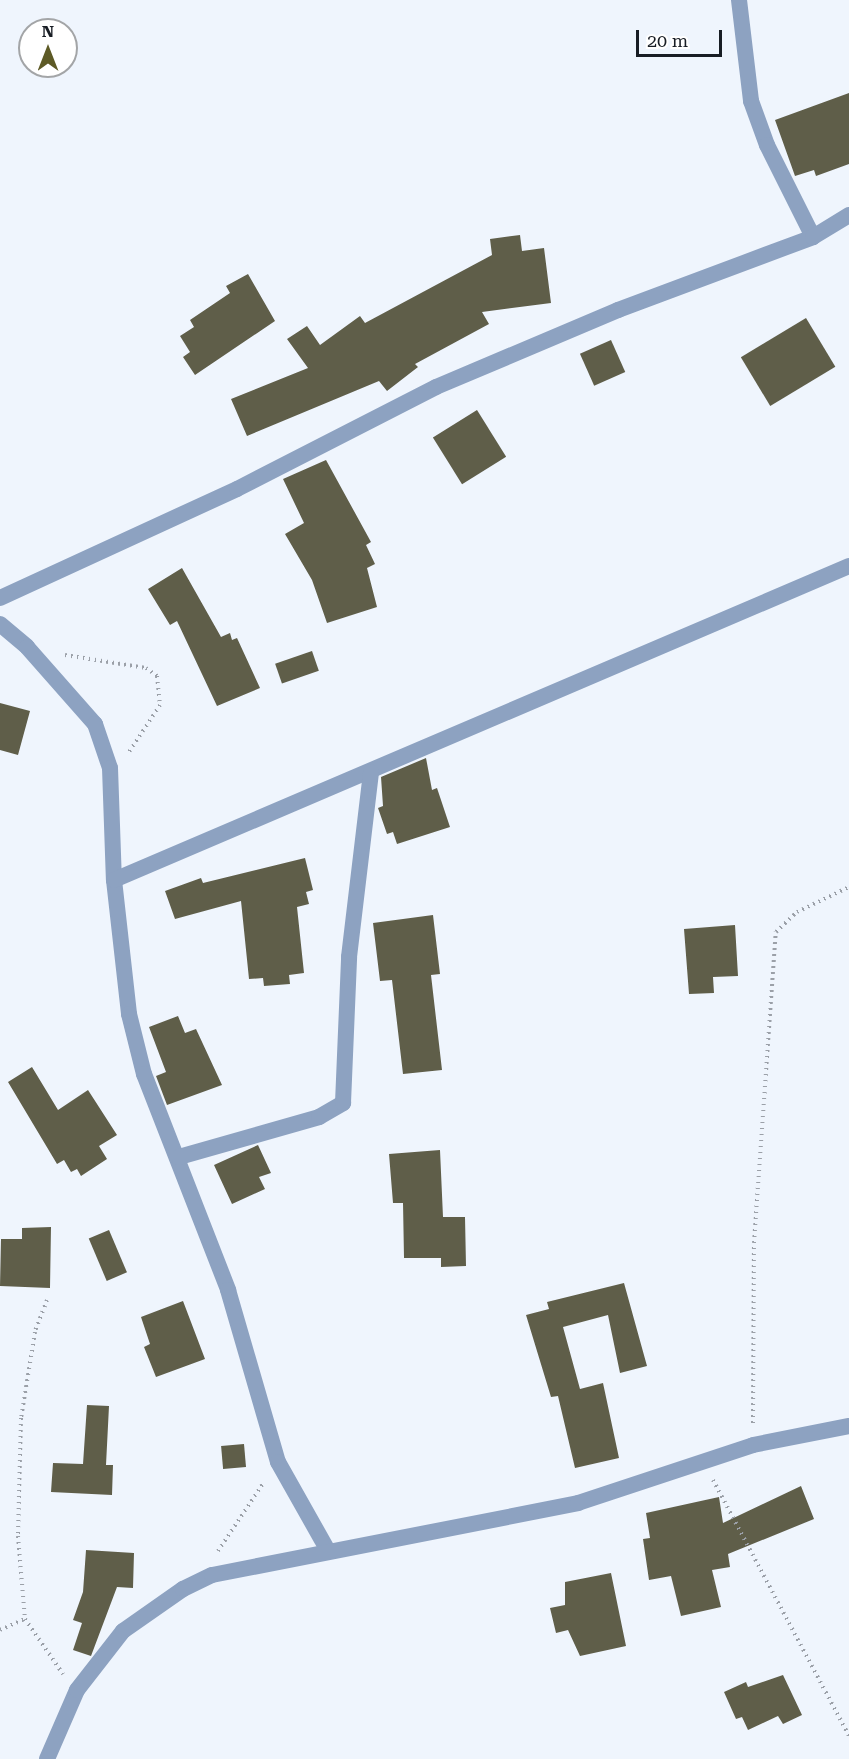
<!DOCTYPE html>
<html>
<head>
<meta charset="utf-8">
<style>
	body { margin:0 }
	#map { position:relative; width:849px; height:1759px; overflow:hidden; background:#eff5fd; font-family:"Roboto Serif",serif }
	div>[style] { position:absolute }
	.building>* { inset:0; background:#5f5e49; transform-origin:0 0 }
	.path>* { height:4px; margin-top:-2px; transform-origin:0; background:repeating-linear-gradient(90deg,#9ba0a8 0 1.5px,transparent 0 6px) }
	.minor>* { height:16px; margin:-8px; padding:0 8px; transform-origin:8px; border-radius:8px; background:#8da2c1 }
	span { translate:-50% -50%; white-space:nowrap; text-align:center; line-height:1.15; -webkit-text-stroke:6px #fff; paint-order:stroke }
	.north { position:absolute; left:18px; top:18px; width:60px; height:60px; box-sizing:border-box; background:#fff; border:2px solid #a3a5a7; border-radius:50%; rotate:0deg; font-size:16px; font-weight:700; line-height:24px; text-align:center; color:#181d24 }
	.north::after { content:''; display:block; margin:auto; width:21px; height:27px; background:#5d5a26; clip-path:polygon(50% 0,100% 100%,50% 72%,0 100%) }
	.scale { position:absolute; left:636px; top:30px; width:86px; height:27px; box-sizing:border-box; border:3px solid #181d24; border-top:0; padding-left:8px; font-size:18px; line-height:21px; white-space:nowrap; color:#181d24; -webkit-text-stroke:4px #fff; paint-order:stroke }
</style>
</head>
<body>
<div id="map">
	<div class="building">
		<div style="clip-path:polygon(849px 93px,849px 164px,816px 176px,814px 170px,795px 176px,775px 120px)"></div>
		<div style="clip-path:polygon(520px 235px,522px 251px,544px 248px,551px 303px,482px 312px,489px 324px,415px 364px,418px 367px,387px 391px,379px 381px,247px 436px,231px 399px,308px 368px,287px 339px,307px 326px,320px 345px,360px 316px,365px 323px,492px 255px,490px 239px)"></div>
		<div style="clip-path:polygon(248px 274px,275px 321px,195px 375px,183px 357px,190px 352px,180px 336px,194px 327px,190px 320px,230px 293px,226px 286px)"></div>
		<div style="left:806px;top:318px;width:57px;height:76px;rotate:59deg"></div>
		<div style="left:611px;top:340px;width:35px;height:34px;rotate:66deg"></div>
		<div style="left:477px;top:410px;width:55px;height:52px;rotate:58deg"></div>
		<div style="clip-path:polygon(326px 460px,371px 542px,366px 545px,375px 564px,367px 568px,377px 607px,327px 623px,312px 580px,285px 534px,304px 523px,283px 479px)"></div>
		<div style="clip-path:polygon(182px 568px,221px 637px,230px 633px,232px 640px,237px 638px,260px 688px,217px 706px,177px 621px,170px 625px,148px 589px)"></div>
		<div style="left:312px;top:651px;width:21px;height:39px;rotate:71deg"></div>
		<div style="clip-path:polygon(0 703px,30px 711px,18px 755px,0 750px)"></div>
		<div style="clip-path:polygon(426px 758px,432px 790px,437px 788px,450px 827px,397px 844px,393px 832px,387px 834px,378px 808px,383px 806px,381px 777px)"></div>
		<div style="clip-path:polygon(305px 858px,313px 890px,306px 892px,309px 904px,297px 907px,304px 973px,289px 975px,290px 984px,264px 986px,263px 978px,249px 979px,241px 901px,175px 919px,165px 891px,201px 878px,203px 883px)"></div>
		<div style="clip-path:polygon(433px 915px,440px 974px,431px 975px,442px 1070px,403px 1074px,392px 980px,380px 981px,373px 923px)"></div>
		<div style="clip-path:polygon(735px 925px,738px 976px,713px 977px,714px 993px,689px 994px,684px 929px)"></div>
		<div style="clip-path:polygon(178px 1016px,185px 1033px,196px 1029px,222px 1085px,167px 1105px,156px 1076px,166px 1072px,149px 1027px)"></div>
		<div style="clip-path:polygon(32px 1067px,58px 1110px,88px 1090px,117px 1135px,99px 1146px,107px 1159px,81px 1176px,77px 1169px,71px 1172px,64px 1160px,57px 1164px,8px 1082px)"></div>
		<div style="clip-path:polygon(258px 1145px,271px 1173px,259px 1177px,265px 1189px,232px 1204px,214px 1165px)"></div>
		<div style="clip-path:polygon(440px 1150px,443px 1217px,465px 1217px,466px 1266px,441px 1267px,441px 1258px,404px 1258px,403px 1203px,393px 1203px,389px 1154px)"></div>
		<div style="clip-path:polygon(51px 1227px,50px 1288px,0 1286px,1px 1239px,22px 1239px,22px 1228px)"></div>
		<div style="left:109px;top:1230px;width:46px;height:22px;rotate:67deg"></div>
		<div style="clip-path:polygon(624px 1283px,647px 1366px,620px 1373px,608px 1315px,563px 1327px,580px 1389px,603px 1383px,619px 1458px,575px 1468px,558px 1396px,551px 1397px,526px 1315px,549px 1309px,547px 1302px)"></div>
		<div style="clip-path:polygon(183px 1301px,205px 1359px,156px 1377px,144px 1347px,150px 1344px,141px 1317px)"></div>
		<div style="clip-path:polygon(87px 1405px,109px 1406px,106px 1465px,113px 1465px,112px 1495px,51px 1492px,53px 1463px,83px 1464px)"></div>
		<div style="left:244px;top:1444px;width:23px;height:23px;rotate:85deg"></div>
		<div style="clip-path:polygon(801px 1486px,814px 1519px,728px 1554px,730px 1567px,712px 1570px,721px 1607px,681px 1616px,671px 1576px,649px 1580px,643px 1539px,650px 1538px,646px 1513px,719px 1497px,723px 1523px)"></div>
		<div style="clip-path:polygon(86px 1550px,134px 1553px,133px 1588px,117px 1587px,91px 1656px,73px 1650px,82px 1623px,73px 1620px,83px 1592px)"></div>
		<div style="clip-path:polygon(611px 1573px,626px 1646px,580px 1656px,568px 1630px,556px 1633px,550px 1608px,565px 1605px,565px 1582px)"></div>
		<div style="clip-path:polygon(783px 1675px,802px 1715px,783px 1724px,778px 1716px,748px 1730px,742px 1717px,736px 1719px,724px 1692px,746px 1682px,748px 1687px)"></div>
	</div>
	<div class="path">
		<div style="left:65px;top:655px;width:82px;rotate:9.1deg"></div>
		<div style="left:146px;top:668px;width:14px;rotate:36deg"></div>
		<div style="left:157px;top:676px;width:29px;rotate:84deg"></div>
		<div style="left:160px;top:705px;width:56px;rotate:123.4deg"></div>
		<div style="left:47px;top:1300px;width:34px;rotate:111deg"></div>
		<div style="left:35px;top:1332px;width:87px;rotate:99.2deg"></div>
		<div style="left:21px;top:1418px;width:118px;rotate:91.5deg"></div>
		<div style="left:18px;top:1536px;width:83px;rotate:85.2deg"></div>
		<div style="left:25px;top:1619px;width:67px;rotate:55.4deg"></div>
		<div style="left:753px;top:1423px;width:180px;rotate:-89.7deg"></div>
		<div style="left:754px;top:1243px;width:312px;rotate:-86deg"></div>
		<div style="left:776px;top:932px;width:29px;rotate:-44deg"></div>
		<div style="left:797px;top:912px;width:58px;rotate:-25.7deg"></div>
		<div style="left:713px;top:1480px;width:290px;rotate:62deg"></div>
		<div style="left:218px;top:1551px;width:83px;rotate:-56.3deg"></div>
		<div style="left:0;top:1630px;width:27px;rotate:-24deg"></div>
	</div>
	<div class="minor">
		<div style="left:739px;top:0;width:102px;rotate:83.2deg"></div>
		<div style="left:751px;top:101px;width:47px;rotate:70deg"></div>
		<div style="left:767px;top:145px;width:103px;rotate:63.4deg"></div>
		<div style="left:0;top:598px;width:261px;rotate:-24.7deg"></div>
		<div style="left:237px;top:489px;width:224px;rotate:-27.1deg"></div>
		<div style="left:436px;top:387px;width:198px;rotate:-22.9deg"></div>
		<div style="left:618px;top:310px;width:208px;rotate:-20.5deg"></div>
		<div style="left:813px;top:237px;width:42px;rotate:-31.4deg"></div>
		<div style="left:0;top:624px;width:35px;rotate:40deg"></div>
		<div style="left:27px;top:647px;width:103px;rotate:48.6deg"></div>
		<div style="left:95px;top:724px;width:46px;rotate:71.2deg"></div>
		<div style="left:110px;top:768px;width:112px;rotate:88deg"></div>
		<div style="left:114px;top:880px;width:135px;rotate:83.6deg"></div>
		<div style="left:129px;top:1014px;width:62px;rotate:76deg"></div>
		<div style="left:144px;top:1074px;width:232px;rotate:68.7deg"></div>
		<div style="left:228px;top:1290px;width:179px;rotate:73.8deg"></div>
		<div style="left:278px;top:1462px;width:100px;rotate:60.6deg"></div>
		<div style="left:114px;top:880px;width:799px;rotate:-23.13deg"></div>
		<div style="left:179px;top:1157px;width:146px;rotate:-15.9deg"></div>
		<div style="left:319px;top:1117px;width:28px;rotate:-30deg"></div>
		<div style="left:343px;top:1103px;width:146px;rotate:-87.6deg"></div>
		<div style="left:349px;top:957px;width:186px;rotate:-83.2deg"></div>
		<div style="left:47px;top:1759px;width:75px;rotate:-66.5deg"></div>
		<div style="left:77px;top:1690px;width:75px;rotate:-52.1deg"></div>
		<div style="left:123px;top:1631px;width:73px;rotate:-35deg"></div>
		<div style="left:183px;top:1589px;width:32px;rotate:-26deg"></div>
		<div style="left:212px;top:1575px;width:373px;rotate:-11.1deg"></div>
		<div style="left:578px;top:1503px;width:184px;rotate:-18.3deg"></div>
		<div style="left:753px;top:1445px;width:98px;rotate:-11.2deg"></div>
	</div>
	<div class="north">N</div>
	<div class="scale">20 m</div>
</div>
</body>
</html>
